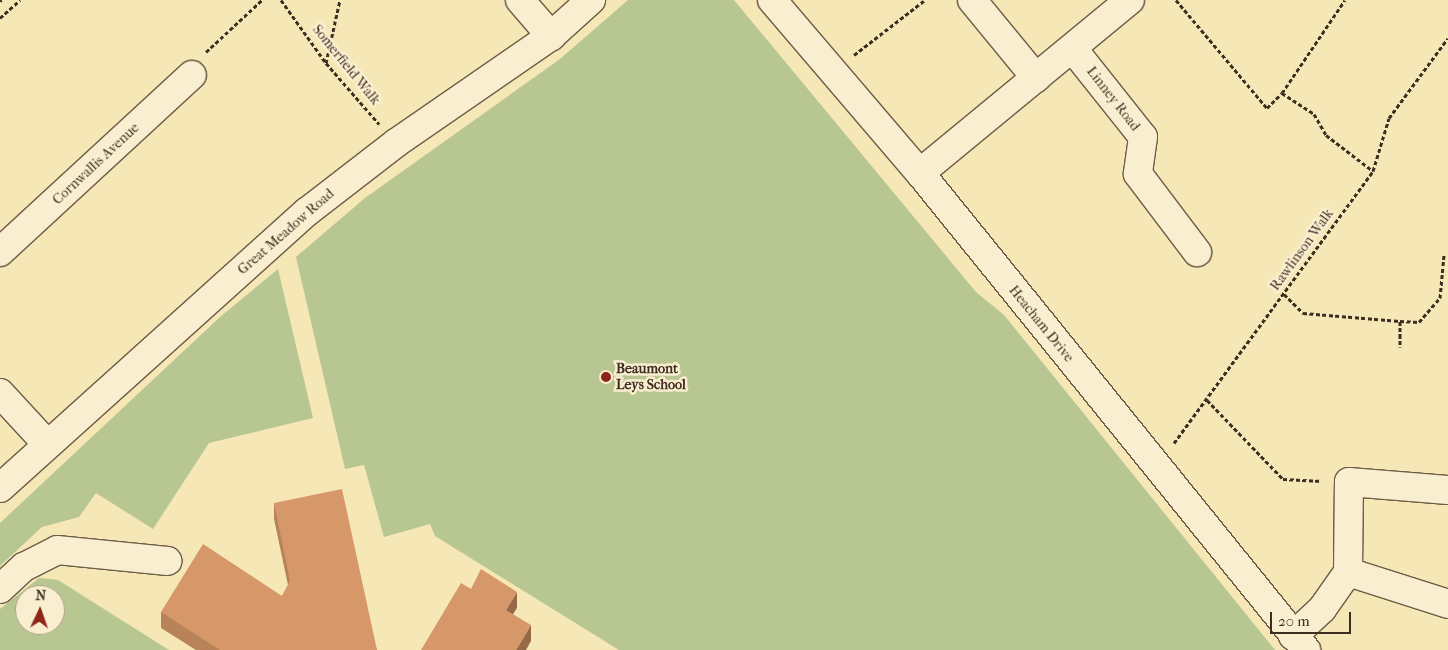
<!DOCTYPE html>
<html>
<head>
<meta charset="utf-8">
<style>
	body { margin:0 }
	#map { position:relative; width:1448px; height:650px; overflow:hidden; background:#f6e7b7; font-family:"IM FELL French Canon",serif }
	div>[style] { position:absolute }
	.green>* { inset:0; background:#b8c692 }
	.path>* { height:3px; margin-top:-1.5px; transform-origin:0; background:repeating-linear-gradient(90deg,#402d21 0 4px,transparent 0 6.5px) }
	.roads { filter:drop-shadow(1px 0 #6e5c46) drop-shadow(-1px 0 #6e5c46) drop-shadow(0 1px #6e5c46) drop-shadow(0 -1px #6e5c46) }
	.minor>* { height:28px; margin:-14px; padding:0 14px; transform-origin:14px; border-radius:14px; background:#f9efd0 }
	.wall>* { inset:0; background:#b88359 }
	.shaded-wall>* { inset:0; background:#966a49 }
	.building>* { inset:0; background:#d69868 }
	.dots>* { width:14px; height:14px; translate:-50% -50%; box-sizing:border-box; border:2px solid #f9efd0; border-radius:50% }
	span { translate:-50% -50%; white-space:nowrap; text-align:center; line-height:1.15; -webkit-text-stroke:5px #f9efd0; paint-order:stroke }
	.street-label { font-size:14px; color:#402d21 }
	.poi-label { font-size:14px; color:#402d21; font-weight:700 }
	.left { translate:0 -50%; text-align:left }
	.north { position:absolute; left:15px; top:585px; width:50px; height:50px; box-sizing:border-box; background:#f9efd0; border:1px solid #afa18a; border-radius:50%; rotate:3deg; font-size:14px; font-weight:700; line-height:20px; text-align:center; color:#402d21 }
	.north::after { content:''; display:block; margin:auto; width:18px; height:22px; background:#8f2418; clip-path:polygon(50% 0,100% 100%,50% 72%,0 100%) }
	.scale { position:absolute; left:1270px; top:612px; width:81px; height:22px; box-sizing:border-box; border:2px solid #402d21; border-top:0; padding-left:6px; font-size:15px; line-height:18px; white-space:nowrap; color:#402d21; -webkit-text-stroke:4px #f9efd0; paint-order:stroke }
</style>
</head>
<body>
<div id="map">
	<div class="green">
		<div style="clip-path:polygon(628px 0,734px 0,976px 292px,1004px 315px,1275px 650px,619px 650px,435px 536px,430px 524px,384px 537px,364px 465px,345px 469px,296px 257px,365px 198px,560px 59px)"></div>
		<div style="clip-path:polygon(278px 269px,313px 418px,209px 443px,153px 529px,96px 493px,79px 517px,42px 527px,0 566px,0 523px,220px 317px)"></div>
		<div style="clip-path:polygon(evenodd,39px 578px,58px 580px,169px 650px,0 650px,0 609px,39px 578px,25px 595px,55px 595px,55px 625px,25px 625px,25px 595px)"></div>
	</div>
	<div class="path">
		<div style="left:281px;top:0;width:77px;rotate:54.5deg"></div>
		<div style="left:326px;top:63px;width:81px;rotate:49deg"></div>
		<div style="left:1176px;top:0;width:141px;rotate:49.9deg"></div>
		<div style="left:1267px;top:108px;width:21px;rotate:-45deg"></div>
		<div style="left:1282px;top:93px;width:38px;rotate:33deg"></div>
		<div style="left:1314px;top:114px;width:24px;rotate:60deg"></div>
		<div style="left:1326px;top:135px;width:59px;rotate:37.5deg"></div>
		<div style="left:0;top:1px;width:2px;rotate:-27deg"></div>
		<div style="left:0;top:18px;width:27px;rotate:-42deg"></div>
		<div style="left:206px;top:52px;width:76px;rotate:-42.9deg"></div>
		<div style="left:854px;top:55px;width:90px;rotate:-37.8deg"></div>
		<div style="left:326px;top:63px;width:65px;rotate:-77.5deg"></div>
		<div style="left:1282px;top:93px;width:112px;rotate:-55.9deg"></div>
		<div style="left:1284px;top:294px;width:27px;rotate:45deg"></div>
		<div style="left:1303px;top:313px;width:97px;rotate:4.7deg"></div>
		<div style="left:1400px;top:321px;width:26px;rotate:90deg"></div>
		<div style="left:1400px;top:321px;width:19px;rotate:3deg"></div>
		<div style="left:1419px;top:322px;width:32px;rotate:-49deg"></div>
		<div style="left:1440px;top:298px;width:43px;rotate:-84.7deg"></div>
		<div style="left:1207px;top:400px;width:110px;rotate:46.1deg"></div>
		<div style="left:1283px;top:479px;width:39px;rotate:3deg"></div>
		<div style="left:1174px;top:443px;width:337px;rotate:-53.8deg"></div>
		<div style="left:1373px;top:171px;width:55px;rotate:-73.2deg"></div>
		<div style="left:1389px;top:118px;width:99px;rotate:-53.6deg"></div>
	</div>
	<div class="roads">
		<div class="minor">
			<div style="left:520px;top:0;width:48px;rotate:49.3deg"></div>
			<div style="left:772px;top:0;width:228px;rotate:49.5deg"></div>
			<div style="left:920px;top:173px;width:614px;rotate:51.02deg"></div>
			<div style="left:972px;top:0;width:101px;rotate:50.6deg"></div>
			<div style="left:1073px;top:49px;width:112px;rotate:51.5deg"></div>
			<div style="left:1143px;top:137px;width:37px;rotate:98deg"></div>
			<div style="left:1138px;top:174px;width:98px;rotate:52.9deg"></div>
			<div style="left:920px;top:173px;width:272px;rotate:-39.5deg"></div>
			<div style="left:0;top:252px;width:261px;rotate:-42.7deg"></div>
			<div style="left:0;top:393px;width:69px;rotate:47.3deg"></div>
			<div style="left:0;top:488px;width:414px;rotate:-42deg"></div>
			<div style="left:308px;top:211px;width:111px;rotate:-37.7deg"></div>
			<div style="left:396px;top:143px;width:188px;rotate:-34.6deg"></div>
			<div style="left:551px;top:36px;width:54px;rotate:-42deg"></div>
			<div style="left:1348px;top:572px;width:105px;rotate:17.7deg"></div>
			<div style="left:0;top:589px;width:33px;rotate:-43deg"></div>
			<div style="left:24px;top:567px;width:37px;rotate:-27deg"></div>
			<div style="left:57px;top:550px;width:111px;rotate:5.7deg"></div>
			<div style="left:1293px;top:636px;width:40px;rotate:-43deg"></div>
			<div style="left:1322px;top:609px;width:45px;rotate:-54.9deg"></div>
			<div style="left:1348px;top:572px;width:90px;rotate:-89.4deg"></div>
			<div style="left:1349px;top:482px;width:99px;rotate:4.6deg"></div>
		</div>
	</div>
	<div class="wall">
		<div style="clip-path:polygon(274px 503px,377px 650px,196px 650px,161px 628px,161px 612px,282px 596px,288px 585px,274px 519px)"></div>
	</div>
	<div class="shaded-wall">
		<div style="clip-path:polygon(517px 592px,517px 608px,506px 625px,506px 610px)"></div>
		<div style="clip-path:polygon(531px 625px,531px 641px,526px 650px,516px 650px)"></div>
	</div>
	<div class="building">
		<div style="clip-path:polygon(342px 489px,377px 650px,220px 650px,161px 612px,203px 544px,282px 596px,290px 581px,274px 503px)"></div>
		<div style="clip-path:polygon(481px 569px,517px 592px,506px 610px,531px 625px,516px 650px,421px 650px,461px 583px,471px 589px)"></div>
	</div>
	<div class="dots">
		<div style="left:606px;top:377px;background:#8f2418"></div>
	</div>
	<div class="street-label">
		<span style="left:346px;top:65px;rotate:51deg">Somerfield Walk</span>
		<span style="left:1113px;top:99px;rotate:52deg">Linney Road</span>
		<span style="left:96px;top:164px;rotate:-43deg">Cornwallis Avenue</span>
		<span style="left:286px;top:232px;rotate:-41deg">Great Meadow Road</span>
		<span style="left:1302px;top:250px;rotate:-54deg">Rawlinson Walk</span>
		<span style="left:1041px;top:324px;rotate:51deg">Heacham Drive</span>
	</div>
	<div class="poi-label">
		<span class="left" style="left:616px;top:377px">Beaumont<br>Leys School</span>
	</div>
	<div class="north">N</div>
	<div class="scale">20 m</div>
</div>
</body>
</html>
